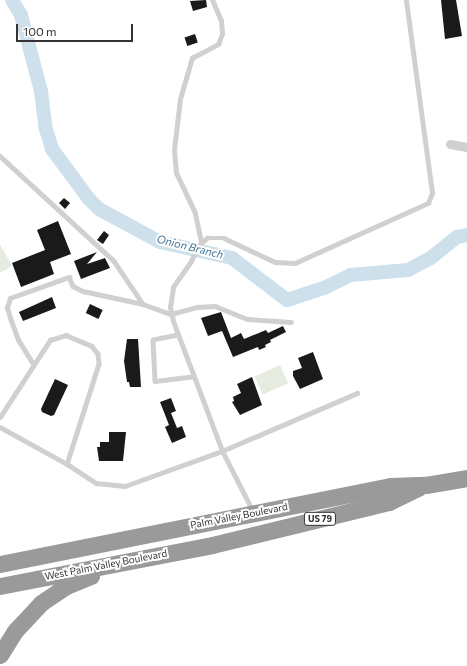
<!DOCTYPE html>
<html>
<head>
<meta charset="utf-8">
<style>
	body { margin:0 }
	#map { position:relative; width:467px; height:666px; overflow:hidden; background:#fff; font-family:Commissioner,sans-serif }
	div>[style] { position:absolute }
	.green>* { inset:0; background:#e6ecdf; transform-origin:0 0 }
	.river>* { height:14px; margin:-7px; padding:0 7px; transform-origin:7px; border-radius:7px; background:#cde0eb }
	.building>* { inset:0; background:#1a1a1a; transform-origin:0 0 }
	.lane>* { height:4.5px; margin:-2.25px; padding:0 2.25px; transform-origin:2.25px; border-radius:2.25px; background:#d0d0d0 }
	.street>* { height:9px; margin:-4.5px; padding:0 4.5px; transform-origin:4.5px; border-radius:4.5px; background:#d0d0d0 }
	.highway>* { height:17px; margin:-8.5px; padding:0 8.5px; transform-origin:8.5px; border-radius:8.5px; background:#9a9a9a }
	span { translate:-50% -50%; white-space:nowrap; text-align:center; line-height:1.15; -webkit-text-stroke:4px #fff; paint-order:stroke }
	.shield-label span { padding:1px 3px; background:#fff; border:1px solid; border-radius:3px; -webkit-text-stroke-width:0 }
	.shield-label { font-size:9px; color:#333; font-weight:700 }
	.street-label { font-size:10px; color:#333 }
	.water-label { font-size:11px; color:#417494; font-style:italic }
	.scale { position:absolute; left:16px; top:24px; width:117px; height:18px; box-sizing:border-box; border:2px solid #333; border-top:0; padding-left:5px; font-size:12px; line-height:14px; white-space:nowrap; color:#333; -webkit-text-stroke:3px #fff; paint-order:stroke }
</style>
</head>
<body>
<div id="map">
	<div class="green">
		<div style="clip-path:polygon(0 244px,12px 266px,0 273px)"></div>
		<div style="left:280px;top:365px;width:20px;height:28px;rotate:66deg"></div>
	</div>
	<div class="river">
		<div style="left:12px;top:0;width:17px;rotate:59deg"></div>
		<div style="left:21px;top:15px;width:79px;rotate:75.3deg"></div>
		<div style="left:41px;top:91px;width:35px;rotate:83deg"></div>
		<div style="left:45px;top:126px;width:24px;rotate:73deg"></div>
		<div style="left:52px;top:149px;width:62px;rotate:53.5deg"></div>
		<div style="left:89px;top:199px;width:14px;rotate:45deg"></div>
		<div style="left:99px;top:209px;width:69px;rotate:28.4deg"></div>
		<div style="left:160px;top:242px;width:74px;rotate:12.5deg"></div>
		<div style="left:232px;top:258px;width:69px;rotate:37.4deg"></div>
		<div style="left:287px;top:300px;width:39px;rotate:-18deg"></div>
		<div style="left:324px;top:288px;width:30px;rotate:-26deg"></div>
		<div style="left:351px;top:275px;width:57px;rotate:-5deg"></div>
		<div style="left:408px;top:270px;width:27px;rotate:-28deg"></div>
		<div style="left:432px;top:257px;width:32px;rotate:-39deg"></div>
		<div style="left:457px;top:237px;width:10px;rotate:-11deg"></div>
	</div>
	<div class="building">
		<div style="clip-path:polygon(206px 0,207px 7px,193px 11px,190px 1px)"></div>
		<div style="clip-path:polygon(441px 0,456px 0,462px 36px,445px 39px)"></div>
		<div style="left:195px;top:34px;width:9px;height:11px;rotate:72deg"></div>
		<div style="clip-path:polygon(64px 198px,70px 203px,65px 209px,59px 203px)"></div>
		<div style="clip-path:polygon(58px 221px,71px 254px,50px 262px,54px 274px,21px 287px,12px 263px,45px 250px,37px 230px)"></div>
		<div style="clip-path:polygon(104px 231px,109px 235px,103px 244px,97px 240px)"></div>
		<div style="clip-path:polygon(97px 252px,87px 264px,105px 258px,110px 268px,81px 279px,74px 261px)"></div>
		<div style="clip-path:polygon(52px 297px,56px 308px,23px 321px,19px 312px)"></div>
		<div style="left:90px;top:304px;width:14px;height:10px;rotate:25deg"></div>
		<div style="clip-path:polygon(221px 312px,231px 338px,241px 333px,244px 339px,266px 330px,268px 333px,283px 326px,286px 332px,270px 340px,271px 342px,265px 345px,266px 347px,259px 350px,258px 347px,233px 357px,222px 331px,208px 336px,201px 318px)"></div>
		<div style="clip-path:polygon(127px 339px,138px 339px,141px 387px,130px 387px,129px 382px,127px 382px,124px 361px)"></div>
		<div style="clip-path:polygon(313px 352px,323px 379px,300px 389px,293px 376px,293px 371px,302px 368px,298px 358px)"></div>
		<div style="clip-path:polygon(252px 377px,262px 405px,240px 415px,232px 402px,234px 401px,233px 397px,241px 393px,237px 384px)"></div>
		<div style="clip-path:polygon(55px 379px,68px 385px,54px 415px,51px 416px,42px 412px,41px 409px)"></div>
		<div style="clip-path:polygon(171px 398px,176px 411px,171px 413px,177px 428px,182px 426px,186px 437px,172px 443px,165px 427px,169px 425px,160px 402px)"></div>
		<div style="clip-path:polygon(109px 432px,126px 432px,123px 461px,99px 461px,97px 447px,100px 447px,100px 442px,109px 442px)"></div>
	</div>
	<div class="lane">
		<div style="left:0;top:156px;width:155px;rotate:42.6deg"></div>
		<div style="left:114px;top:261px;width:52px;rotate:56deg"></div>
		<div style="left:201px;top:242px;width:30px;rotate:-102deg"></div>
		<div style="left:195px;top:213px;width:44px;rotate:-115.4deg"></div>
		<div style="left:176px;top:173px;width:23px;rotate:-95deg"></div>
		<div style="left:174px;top:150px;width:51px;rotate:-83.3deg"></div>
		<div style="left:180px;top:99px;width:43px;rotate:-73.7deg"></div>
		<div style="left:192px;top:58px;width:30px;rotate:-28deg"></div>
		<div style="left:218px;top:44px;width:11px;rotate:-68deg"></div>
		<div style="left:222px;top:34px;width:13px;rotate:-94deg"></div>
		<div style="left:221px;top:21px;width:23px;rotate:-113deg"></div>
		<div style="left:178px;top:335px;width:25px;rotate:169deg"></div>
		<div style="left:153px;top:340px;width:41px;rotate:87.2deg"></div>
		<div style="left:155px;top:381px;width:39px;rotate:-7deg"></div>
		<div style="left:33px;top:364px;width:28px;rotate:-122deg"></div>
		<div style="left:18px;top:340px;width:20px;rotate:-110deg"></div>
		<div style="left:11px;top:321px;width:14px;rotate:-107deg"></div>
		<div style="left:7px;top:308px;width:10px;rotate:-73deg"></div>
		<div style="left:10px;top:298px;width:63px;rotate:-19.6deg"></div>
		<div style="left:69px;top:277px;width:10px;rotate:66deg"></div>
		<div style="left:73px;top:286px;width:11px;rotate:27deg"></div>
		<div style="left:83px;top:291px;width:61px;rotate:12.2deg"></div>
		<div style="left:143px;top:304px;width:30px;rotate:20deg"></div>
		<div style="left:171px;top:314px;width:27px;rotate:-15deg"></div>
		<div style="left:197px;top:307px;width:18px;rotate:-3deg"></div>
		<div style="left:215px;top:306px;width:35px;rotate:22deg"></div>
		<div style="left:248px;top:319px;width:43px;rotate:4deg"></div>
		<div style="left:0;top:417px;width:92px;rotate:-57deg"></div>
		<div style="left:50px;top:340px;width:17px;rotate:-17deg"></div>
		<div style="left:66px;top:335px;width:28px;rotate:23deg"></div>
		<div style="left:92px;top:346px;width:10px;rotate:53deg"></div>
		<div style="left:98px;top:354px;width:10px;rotate:84deg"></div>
		<div style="left:99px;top:364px;width:105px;rotate:107.7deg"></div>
		<div style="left:0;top:427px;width:77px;rotate:28.9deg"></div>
		<div style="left:67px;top:464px;width:35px;rotate:33deg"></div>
		<div style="left:96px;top:483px;width:29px;rotate:6deg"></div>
		<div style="left:125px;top:486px;width:103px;rotate:-19.8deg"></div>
		<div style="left:222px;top:451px;width:147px;rotate:-23.2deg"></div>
		<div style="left:252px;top:510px;width:66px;rotate:-117deg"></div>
		<div style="left:222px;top:451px;width:139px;rotate:-110.7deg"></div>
		<div style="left:173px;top:321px;width:14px;rotate:-102deg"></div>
		<div style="left:170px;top:307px;width:20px;rotate:-81deg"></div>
		<div style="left:173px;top:287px;width:32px;rotate:-55deg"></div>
		<div style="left:191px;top:261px;width:18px;rotate:-63deg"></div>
		<div style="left:199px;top:245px;width:11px;rotate:-41deg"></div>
		<div style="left:207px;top:238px;width:17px"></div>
		<div style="left:224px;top:238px;width:56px;rotate:25.2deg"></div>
		<div style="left:275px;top:262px;width:20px;rotate:3deg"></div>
		<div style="left:295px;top:263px;width:146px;rotate:-24.3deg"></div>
		<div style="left:428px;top:203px;width:11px;rotate:-68deg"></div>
		<div style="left:432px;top:193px;width:195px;rotate:-97.7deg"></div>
	</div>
	<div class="street">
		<div style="left:450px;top:144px;width:17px;rotate:10deg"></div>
	</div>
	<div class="highway">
		<div style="left:0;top:564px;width:398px;rotate:-11.3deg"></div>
		<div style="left:390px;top:486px;width:36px;rotate:-2deg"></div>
		<div style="left:426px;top:485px;width:42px;rotate:-9.7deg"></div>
		<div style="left:0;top:586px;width:216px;rotate:-10.9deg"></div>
		<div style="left:212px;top:545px;width:182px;rotate:-13.7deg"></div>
		<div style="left:389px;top:502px;width:34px;rotate:-26deg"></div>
		<div style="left:0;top:655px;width:28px;rotate:-58deg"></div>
		<div style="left:15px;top:631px;width:38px;rotate:-47deg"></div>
		<div style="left:41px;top:603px;width:30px;rotate:-34deg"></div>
		<div style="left:66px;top:586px;width:27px;rotate:-22deg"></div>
	</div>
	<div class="shield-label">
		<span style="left:320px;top:519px">US 79</span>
	</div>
	<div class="street-label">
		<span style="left:239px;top:516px;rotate:-11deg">Palm Valley Boulevard</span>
		<span style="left:106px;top:565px;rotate:-11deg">West Palm Valley Boulevard</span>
	</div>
	<div class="water-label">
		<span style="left:190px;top:247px;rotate:14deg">Onion Branch</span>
	</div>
	<div class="scale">100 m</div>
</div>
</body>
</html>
